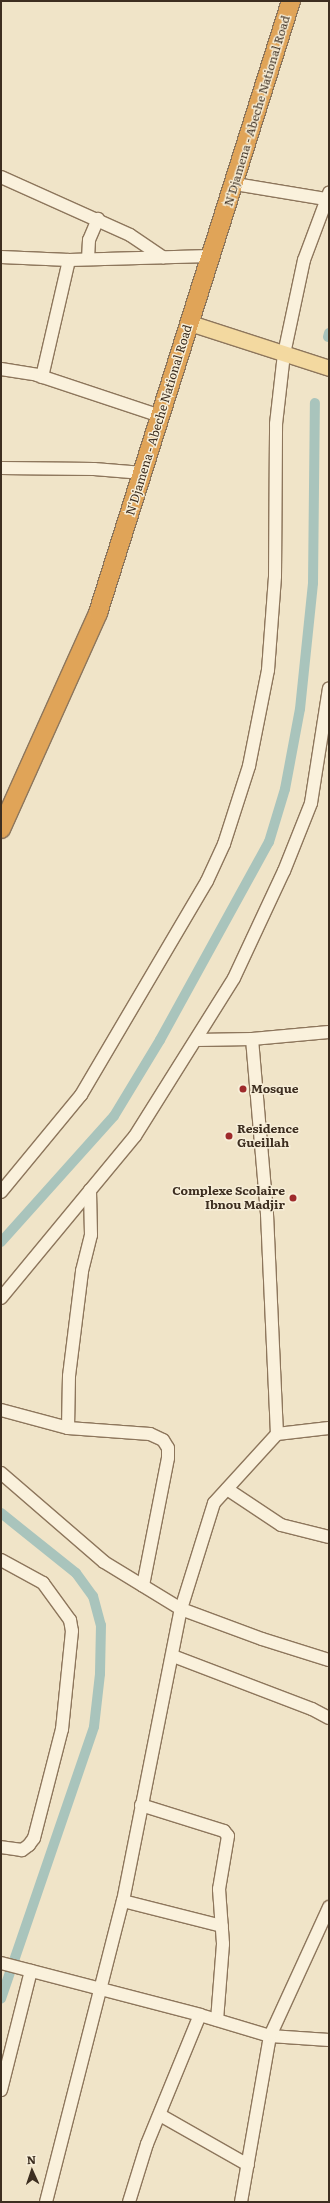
<!DOCTYPE html>
<html>
<head>
<meta charset="utf-8">
<style>
	body { margin:0 }
	#map { position:relative; width:330px; height:2203px; overflow:hidden; background:#f0e4c8; font-family:Literata,serif }
	div>[style] { position:absolute }
	.canal>* { height:10px; margin:-5px; padding:0 5px; transform-origin:5px; border-radius:5px; background:#a9c4bc }
	.roads { filter:drop-shadow(1px 0 #8d765c) drop-shadow(-1px 0 #8d765c) drop-shadow(0 1px #8d765c) drop-shadow(0 -1px #8d765c) }
	.minor>* { height:12px; margin:-6px; padding:0 6px; transform-origin:6px; border-radius:6px; background:#faf1dc }
	.major>* { height:15px; margin:-7.5px; padding:0 7.5px; transform-origin:7.5px; border-radius:7.5px; background:#f3d9a0 }
	.highway>* { height:18px; margin:-9px; padding:0 9px; transform-origin:9px; border-radius:9px; background:#e0a458 }
	.dots>* { width:11px; height:11px; translate:-50% -50%; box-sizing:border-box; border:2px solid #f7eed8; border-radius:50% }
	span { translate:-50% -50%; white-space:nowrap; text-align:center; line-height:1.15; -webkit-text-stroke:3px #f7eed8; paint-order:stroke }
	.street-label { font-size:12px; color:#3d2e20 }
	.poi-label { font-size:12px; color:#3d2e20; font-weight:700 }
	.left { translate:0 -50%; text-align:left }
	.right { translate:-100% -50%; text-align:right }
	.frame { position:absolute; inset:0; border:2px solid #3d2e20; pointer-events:none }
	.north { position:absolute; left:12px; top:2151px; width:40px; height:40px; -webkit-text-stroke:3px #f7eed8; paint-order:stroke; rotate:357deg; font-size:11px; font-weight:700; line-height:16px; text-align:center; color:#3d2e20 }
	.north::after { content:''; display:block; margin:auto; width:14px; height:18px; background:#3d2e20; clip-path:polygon(50% 0,100% 100%,50% 72%,0 100%) }
</style>
</head>
<body>
<div id="map">
	<div class="canal">
		<div style="left:328px;top:337px;width:4px;rotate:-76deg"></div>
		<div style="left:1px;top:1242px;width:169px;rotate:-48.1deg"></div>
		<div style="left:114px;top:1116px;width:89px;rotate:-58.8deg"></div>
		<div style="left:160px;top:1040px;width:226px;rotate:-61.2deg"></div>
		<div style="left:269px;top:842px;width:55px;rotate:-73.2deg"></div>
		<div style="left:285px;top:789px;width:81px;rotate:-79.4deg"></div>
		<div style="left:300px;top:709px;width:127px;rotate:-84.1deg"></div>
		<div style="left:313px;top:583px;width:180px;rotate:-89.4deg"></div>
		<div style="left:1px;top:1513px;width:96px;rotate:38.7deg"></div>
		<div style="left:76px;top:1573px;width:29px;rotate:54deg"></div>
		<div style="left:93px;top:1596px;width:30px;rotate:75deg"></div>
		<div style="left:101px;top:1625px;width:49px;rotate:91.2deg"></div>
		<div style="left:100px;top:1674px;width:53px;rotate:96.5deg"></div>
		<div style="left:94px;top:1727px;width:287px;rotate:108.9deg"></div>
	</div>
	<div class="roads">
		<div class="minor">
			<div style="left:1px;top:177px;width:141px;rotate:24.2deg"></div>
			<div style="left:130px;top:235px;width:40px;rotate:34deg"></div>
			<div style="left:235px;top:184px;width:92px;rotate:9.4deg"></div>
			<div style="left:1px;top:257px;width:68px;rotate:2.5deg"></div>
			<div style="left:69px;top:260px;width:141px;rotate:-1.6deg"></div>
			<div style="left:88px;top:259px;width:19px;rotate:-87deg"></div>
			<div style="left:89px;top:240px;width:23px;rotate:-67deg"></div>
			<div style="left:1px;top:369px;width:36px;rotate:9deg"></div>
			<div style="left:37px;top:375px;width:130px;rotate:18.4deg"></div>
			<div style="left:42px;top:377px;width:120px;rotate:-77deg"></div>
			<div style="left:1px;top:468px;width:93px;rotate:0.6deg"></div>
			<div style="left:94px;top:469px;width:49px;rotate:4.7deg"></div>
			<div style="left:252px;top:1039px;width:176px;rotate:85.1deg"></div>
			<div style="left:267px;top:1214px;width:220px;rotate:87.4deg"></div>
			<div style="left:197px;top:1040px;width:55px;rotate:-1deg"></div>
			<div style="left:252px;top:1039px;width:77px;rotate:-5.2deg"></div>
			<div style="left:1px;top:1192px;width:126px;rotate:-50.5deg"></div>
			<div style="left:81px;top:1095px;width:248px;rotate:-59.5deg"></div>
			<div style="left:207px;top:881px;width:41px;rotate:-65.3deg"></div>
			<div style="left:224px;top:844px;width:82px;rotate:-72.2deg"></div>
			<div style="left:249px;top:766px;width:98px;rotate:-78.8deg"></div>
			<div style="left:268px;top:670px;width:94px;rotate:-85.7deg"></div>
			<div style="left:275px;top:576px;width:152px;rotate:-89.6deg"></div>
			<div style="left:276px;top:424px;width:70px;rotate:-83.5deg"></div>
			<div style="left:284px;top:354px;width:96px;rotate:-78deg"></div>
			<div style="left:304px;top:260px;width:72px;rotate:-69.5deg"></div>
			<div style="left:1px;top:1298px;width:210px;rotate:-50.4deg"></div>
			<div style="left:135px;top:1136px;width:186px;rotate:-57.9deg"></div>
			<div style="left:234px;top:978px;width:118px;rotate:-65deg"></div>
			<div style="left:284px;top:871px;width:73px;rotate:-68.3deg"></div>
			<div style="left:311px;top:803px;width:116px;rotate:-81.1deg"></div>
			<div style="left:1px;top:1410px;width:69px;rotate:15deg"></div>
			<div style="left:68px;top:1428px;width:82px;rotate:4.2deg"></div>
			<div style="left:150px;top:1434px;width:14px;rotate:25deg"></div>
			<div style="left:163px;top:1440px;width:9px;rotate:58deg"></div>
			<div style="left:168px;top:1448px;width:10px;rotate:90deg"></div>
			<div style="left:168px;top:1458px;width:130px;rotate:101.1deg"></div>
			<div style="left:68px;top:1428px;width:52px;rotate:-88.9deg"></div>
			<div style="left:69px;top:1376px;width:106px;rotate:-82.9deg"></div>
			<div style="left:82px;top:1271px;width:37px;rotate:-76deg"></div>
			<div style="left:91px;top:1235px;width:45px;rotate:-91.3deg"></div>
			<div style="left:1px;top:1473px;width:136px;rotate:40.8deg"></div>
			<div style="left:104px;top:1562px;width:90px;rotate:31.4deg"></div>
			<div style="left:181px;top:1609px;width:86px;rotate:20.3deg"></div>
			<div style="left:262px;top:1639px;width:70px;rotate:17.4deg"></div>
			<div style="left:227px;top:1489px;width:65px;rotate:33.7deg"></div>
			<div style="left:281px;top:1525px;width:49px;rotate:14deg"></div>
			<div style="left:1px;top:1560px;width:48px;rotate:28.7deg"></div>
			<div style="left:43px;top:1583px;width:46px;rotate:53.9deg"></div>
			<div style="left:70px;top:1620px;width:11px;rotate:80deg"></div>
			<div style="left:72px;top:1631px;width:99px;rotate:95.8deg"></div>
			<div style="left:62px;top:1729px;width:113px;rotate:104.4deg"></div>
			<div style="left:34px;top:1838px;width:9px;rotate:126deg"></div>
			<div style="left:29px;top:1845px;width:9px;rotate:144deg"></div>
			<div style="left:22px;top:1850px;width:21px;rotate:-172deg"></div>
			<div style="left:173px;top:1656px;width:149px;rotate:20.9deg"></div>
			<div style="left:312px;top:1709px;width:19px;rotate:28deg"></div>
			<div style="left:141px;top:1805px;width:87px;rotate:17.4deg"></div>
			<div style="left:224px;top:1831px;width:6px;rotate:51deg"></div>
			<div style="left:228px;top:1836px;width:54px;rotate:99.6deg"></div>
			<div style="left:219px;top:1889px;width:55px;rotate:85.8deg"></div>
			<div style="left:223px;top:1944px;width:76px;rotate:94.5deg"></div>
			<div style="left:123px;top:1901px;width:102px;rotate:14.2deg"></div>
			<div style="left:1px;top:1963px;width:206px;rotate:14.6deg"></div>
			<div style="left:200px;top:2015px;width:73px;rotate:16.7deg"></div>
			<div style="left:270px;top:2036px;width:59px;rotate:3.9deg"></div>
			<div style="left:1px;top:2090px;width:123px;rotate:-75.9deg"></div>
			<div style="left:160px;top:2115px;width:101px;rotate:29.6deg"></div>
			<div style="left:46px;top:2202px;width:311px;rotate:-75.7deg"></div>
			<div style="left:123px;top:1901px;width:298px;rotate:-78.8deg"></div>
			<div style="left:181px;top:1609px;width:111px;rotate:-72.7deg"></div>
			<div style="left:214px;top:1503px;width:93px;rotate:-47.6deg"></div>
			<div style="left:277px;top:1434px;width:52px;rotate:-6.6deg"></div>
			<div style="left:129px;top:2202px;width:61px;rotate:-72.8deg"></div>
			<div style="left:147px;top:2144px;width:139px;rotate:-67.7deg"></div>
			<div style="left:241px;top:2202px;width:169px;rotate:-80.1deg"></div>
			<div style="left:270px;top:2036px;width:142px;rotate:-65.4deg"></div>
		</div>
		<div class="major">
			<div style="left:190px;top:323px;width:146px;rotate:17.9deg"></div>
		</div>
		<div class="highway">
			<div style="left:1px;top:829px;width:237px;rotate:-65.8deg"></div>
			<div style="left:98px;top:613px;width:642px;rotate:-72.5deg"></div>
		</div>
	</div>
	<div class="dots">
		<div style="left:243px;top:1089px;background:#9e2a2b"></div>
		<div style="left:229px;top:1136px;background:#9e2a2b"></div>
		<div style="left:293px;top:1198px;background:#9e2a2b"></div>
	</div>
	<div class="street-label">
		<span style="left:257px;top:111px;rotate:-73deg">N'Djamena - Abeche National Road</span>
		<span style="left:159px;top:420px;rotate:-73deg">N'Djamena - Abeche National Road</span>
	</div>
	<div class="poi-label">
		<span class="left" style="left:251px;top:1089px">Mosque</span>
		<span class="left" style="left:237px;top:1136px">Residence<br>Gueillah</span>
		<span class="right" style="left:285px;top:1198px">Complexe Scolaire<br>Ibnou Madjir</span>
	</div>
	<div class="frame"></div>
	<div class="north">N</div>
</div>
</body>
</html>
